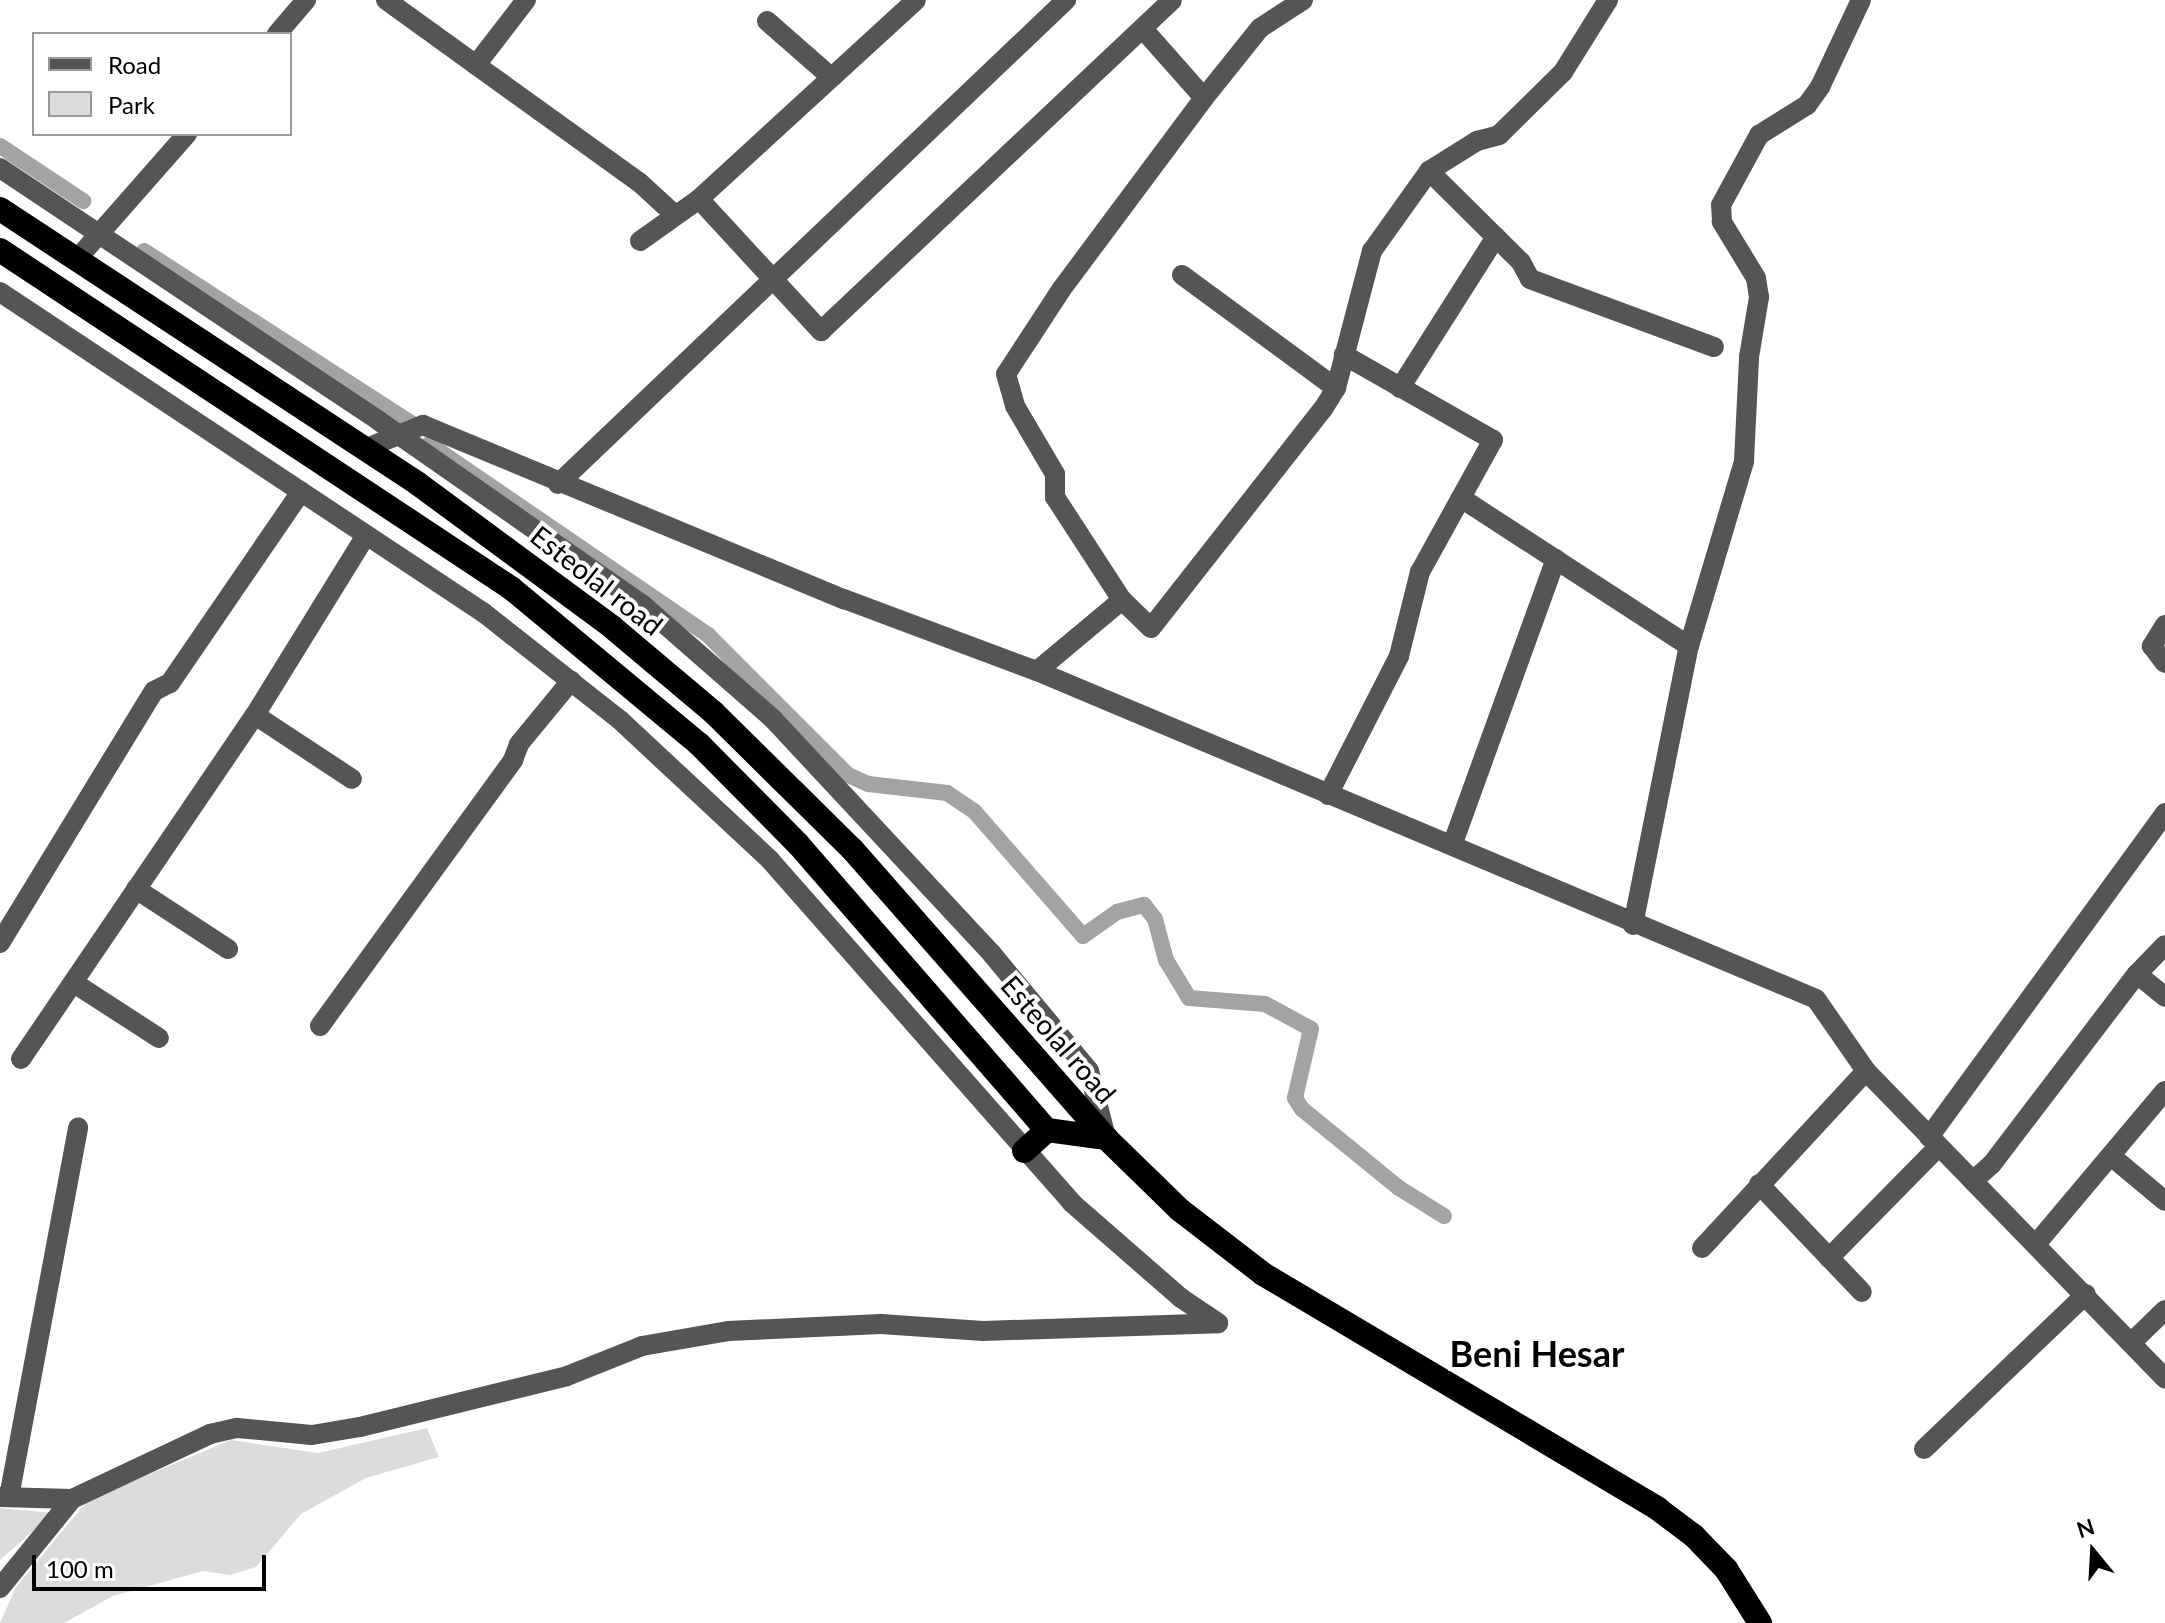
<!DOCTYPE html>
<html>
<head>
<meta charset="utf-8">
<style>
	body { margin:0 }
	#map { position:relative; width:2165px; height:1623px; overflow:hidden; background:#fff; font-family:Lato,sans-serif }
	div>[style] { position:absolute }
	.green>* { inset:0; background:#dcdcdc }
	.canal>* { height:16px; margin:-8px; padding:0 8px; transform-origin:8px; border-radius:8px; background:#a3a3a3 }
	.minor>* { height:20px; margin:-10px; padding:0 10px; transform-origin:10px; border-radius:10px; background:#555 }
	.highway>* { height:24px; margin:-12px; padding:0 12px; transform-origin:12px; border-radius:12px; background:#000 }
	span { translate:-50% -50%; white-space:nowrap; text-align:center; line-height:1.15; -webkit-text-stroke:8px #fff; paint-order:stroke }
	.street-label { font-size:28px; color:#000 }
	.district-label { font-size:36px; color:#000; font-weight:700 }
	.legend { position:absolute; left:32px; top:32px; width:260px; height:104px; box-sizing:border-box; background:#fff; border:2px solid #999; margin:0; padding:10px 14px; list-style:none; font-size:24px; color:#000 }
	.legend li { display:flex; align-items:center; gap:16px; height:40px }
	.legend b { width:40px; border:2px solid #999 }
	.north { position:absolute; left:2053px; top:1511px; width:80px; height:80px; -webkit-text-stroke:6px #fff; paint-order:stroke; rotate:342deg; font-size:22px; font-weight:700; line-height:32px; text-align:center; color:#000 }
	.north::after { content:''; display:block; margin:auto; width:28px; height:36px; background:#000; clip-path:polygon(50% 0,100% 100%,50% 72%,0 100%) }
	.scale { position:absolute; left:32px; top:1555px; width:234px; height:36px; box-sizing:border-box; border:4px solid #000; border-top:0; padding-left:10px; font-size:24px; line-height:28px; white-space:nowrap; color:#000; -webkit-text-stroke:6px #fff; paint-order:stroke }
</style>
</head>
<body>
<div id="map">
	<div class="green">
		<div style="clip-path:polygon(427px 1428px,439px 1457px,366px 1478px,301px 1514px,256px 1567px,230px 1575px,203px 1571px,113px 1596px,64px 1623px,0 1623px,16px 1587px,88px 1500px,231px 1440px,318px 1453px)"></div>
		<div style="clip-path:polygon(0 1508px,53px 1513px,0 1560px)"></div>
	</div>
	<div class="canal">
		<div style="left:0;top:146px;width:100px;rotate:33.5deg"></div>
		<div style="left:144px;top:251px;width:318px;rotate:32.8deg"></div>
		<div style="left:429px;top:444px;width:338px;rotate:34.4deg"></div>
		<div style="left:708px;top:635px;width:198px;rotate:45deg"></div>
		<div style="left:848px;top:775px;width:22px;rotate:24deg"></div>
		<div style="left:868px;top:784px;width:80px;rotate:6.5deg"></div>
		<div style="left:947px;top:793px;width:32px;rotate:34deg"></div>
		<div style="left:974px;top:811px;width:166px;rotate:48.9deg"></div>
		<div style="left:1083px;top:936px;width:42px;rotate:-35.2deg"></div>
		<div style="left:1117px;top:912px;width:28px;rotate:-15deg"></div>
		<div style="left:1144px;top:905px;width:18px;rotate:52deg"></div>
		<div style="left:1155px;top:919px;width:42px;rotate:75deg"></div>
		<div style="left:1166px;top:960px;width:44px;rotate:58.8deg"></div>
		<div style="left:1189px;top:998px;width:76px;rotate:4.5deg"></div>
		<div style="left:1265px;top:1004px;width:52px;rotate:28.5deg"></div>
		<div style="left:1311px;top:1029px;width:71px;rotate:103.1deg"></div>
		<div style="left:1295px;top:1098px;width:13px;rotate:58deg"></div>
		<div style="left:1302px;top:1109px;width:125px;rotate:39.2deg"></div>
		<div style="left:1399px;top:1188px;width:53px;rotate:31.9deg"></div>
	</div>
	<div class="minor">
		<div style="left:386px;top:0;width:111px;rotate:35.8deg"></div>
		<div style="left:526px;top:0;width:82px;rotate:127.6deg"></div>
		<div style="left:476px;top:65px;width:201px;rotate:35.7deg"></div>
		<div style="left:639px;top:182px;width:49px;rotate:42.5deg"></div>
		<div style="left:1303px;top:0;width:51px;rotate:146.9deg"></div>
		<div style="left:1260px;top:28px;width:90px;rotate:128.7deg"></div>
		<div style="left:1204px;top:98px;width:239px;rotate:126.7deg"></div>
		<div style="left:1061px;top:290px;width:100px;rotate:123.2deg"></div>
		<div style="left:1006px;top:374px;width:33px;rotate:74deg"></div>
		<div style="left:1015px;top:406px;width:79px;rotate:59.5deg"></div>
		<div style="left:1055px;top:474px;width:23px;rotate:90deg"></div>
		<div style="left:1055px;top:497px;width:123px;rotate:57deg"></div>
		<div style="left:1122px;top:600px;width:40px;rotate:44deg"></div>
		<div style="left:1151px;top:628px;width:278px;rotate:-51.9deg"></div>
		<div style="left:1323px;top:409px;width:25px;rotate:-58deg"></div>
		<div style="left:1336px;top:388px;width:142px;rotate:-75.3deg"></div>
		<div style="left:1372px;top:251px;width:98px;rotate:-54.5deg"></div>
		<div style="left:1429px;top:171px;width:57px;rotate:-32deg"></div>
		<div style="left:1477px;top:141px;width:23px;rotate:-15deg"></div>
		<div style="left:1499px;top:135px;width:90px;rotate:-44.5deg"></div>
		<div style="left:1563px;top:72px;width:85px;rotate:-58deg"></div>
		<div style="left:767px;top:21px;width:85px;rotate:41.2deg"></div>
		<div style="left:1143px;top:29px;width:92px;rotate:48.5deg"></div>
		<div style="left:277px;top:34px;width:45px;rotate:-49.5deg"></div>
		<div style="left:0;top:168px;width:456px;rotate:33.7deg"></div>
		<div style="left:379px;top:421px;width:323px;rotate:34.9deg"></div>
		<div style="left:644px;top:606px;width:171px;rotate:41.2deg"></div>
		<div style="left:773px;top:719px;width:321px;rotate:47deg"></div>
		<div style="left:992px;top:954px;width:152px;rotate:50.3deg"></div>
		<div style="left:1089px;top:1071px;width:68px;rotate:75.6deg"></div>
		<div style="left:1429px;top:171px;width:129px;rotate:44.7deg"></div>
		<div style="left:1521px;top:262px;width:19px;rotate:62deg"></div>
		<div style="left:1530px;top:279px;width:196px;rotate:20.3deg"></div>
		<div style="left:699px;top:199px;width:180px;rotate:47.3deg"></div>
		<div style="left:821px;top:331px;width:482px;rotate:-43.3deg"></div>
		<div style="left:640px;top:241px;width:72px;rotate:-35.4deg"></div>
		<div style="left:699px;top:199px;width:294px;rotate:-42.5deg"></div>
		<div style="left:77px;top:259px;width:167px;rotate:-48.7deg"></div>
		<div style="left:1182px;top:275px;width:191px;rotate:36.3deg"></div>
		<div style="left:0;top:292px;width:581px;rotate:33.55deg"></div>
		<div style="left:484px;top:613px;width:173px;rotate:38.2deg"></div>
		<div style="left:620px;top:720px;width:205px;rotate:43deg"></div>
		<div style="left:770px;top:860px;width:457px;rotate:48.6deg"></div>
		<div style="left:1072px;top:1203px;width:145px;rotate:41.1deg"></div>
		<div style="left:1181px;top:1298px;width:45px;rotate:34deg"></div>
		<div style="left:1400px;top:388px;width:179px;rotate:-57.6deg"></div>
		<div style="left:367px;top:448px;width:61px;rotate:-22.3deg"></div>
		<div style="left:423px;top:425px;width:456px;rotate:22.5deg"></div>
		<div style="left:844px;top:599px;width:206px;rotate:20.5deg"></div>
		<div style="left:1037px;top:671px;width:845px;rotate:22.83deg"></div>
		<div style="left:1816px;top:999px;width:88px;rotate:55.2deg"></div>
		<div style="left:1866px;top:1071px;width:429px;rotate:45.8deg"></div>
		<div style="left:558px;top:484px;width:702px;rotate:-43.61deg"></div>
		<div style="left:1461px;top:498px;width:272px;rotate:33deg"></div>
		<div style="left:2165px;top:625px;width:25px;rotate:122deg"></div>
		<div style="left:2152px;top:646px;width:21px;rotate:53deg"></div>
		<div style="left:1037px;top:671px;width:111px;rotate:-39.9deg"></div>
		<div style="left:255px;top:715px;width:116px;rotate:33.4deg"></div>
		<div style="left:1328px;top:795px;width:156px;rotate:-62.9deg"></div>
		<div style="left:1399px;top:656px;width:87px;rotate:-76deg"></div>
		<div style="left:1420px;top:572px;width:151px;rotate:-61.1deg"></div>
		<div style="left:1493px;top:440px;width:172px;rotate:-150.3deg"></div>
		<div style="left:1453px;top:843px;width:302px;rotate:-70.1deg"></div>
		<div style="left:136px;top:889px;width:110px;rotate:33.1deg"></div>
		<div style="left:1633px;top:925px;width:285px;rotate:-78.7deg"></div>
		<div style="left:1689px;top:646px;width:193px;rotate:-73.4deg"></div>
		<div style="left:1744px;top:461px;width:104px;rotate:-87.2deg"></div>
		<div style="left:1749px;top:357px;width:61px;rotate:-80.5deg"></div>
		<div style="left:1759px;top:297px;width:19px;rotate:-99deg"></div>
		<div style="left:1756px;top:278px;width:66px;rotate:-121.3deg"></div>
		<div style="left:1722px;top:222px;width:17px;rotate:-93deg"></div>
		<div style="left:1721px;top:205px;width:80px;rotate:-61.5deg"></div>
		<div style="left:1759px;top:135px;width:57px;rotate:-32deg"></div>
		<div style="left:1807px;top:105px;width:22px;rotate:-54deg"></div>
		<div style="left:1820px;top:87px;width:96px;rotate:-64.8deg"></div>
		<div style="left:0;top:943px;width:295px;rotate:-58.6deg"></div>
		<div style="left:154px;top:691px;width:18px;rotate:-27deg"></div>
		<div style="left:170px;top:683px;width:232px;rotate:-55.6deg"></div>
		<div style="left:2137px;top:974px;width:36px;rotate:39deg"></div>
		<div style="left:74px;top:983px;width:101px;rotate:32.9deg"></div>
		<div style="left:320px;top:1026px;width:329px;rotate:-54deg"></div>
		<div style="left:513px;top:760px;width:17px;rotate:-69deg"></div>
		<div style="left:519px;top:744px;width:82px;rotate:-50.5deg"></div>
		<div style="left:21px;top:1059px;width:416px;rotate:-55.8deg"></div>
		<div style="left:255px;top:715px;width:211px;rotate:-58.3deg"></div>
		<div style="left:1929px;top:1137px;width:401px;rotate:-53.9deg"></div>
		<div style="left:2111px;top:1156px;width:70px;rotate:39.8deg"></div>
		<div style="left:1973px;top:1181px;width:25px;rotate:-42deg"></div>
		<div style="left:1992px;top:1164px;width:239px;rotate:-52.7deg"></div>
		<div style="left:2137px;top:974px;width:40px;rotate:-46deg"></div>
		<div style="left:1759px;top:1184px;width:149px;rotate:46.4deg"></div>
		<div style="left:2036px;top:1244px;width:200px;rotate:-49.9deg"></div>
		<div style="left:1702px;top:1248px;width:241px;rotate:-47.2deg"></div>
		<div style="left:1829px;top:1258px;width:154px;rotate:-45.5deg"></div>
		<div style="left:2132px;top:1342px;width:46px;rotate:-44.1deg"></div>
		<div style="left:1924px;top:1449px;width:224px;rotate:-43.7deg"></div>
		<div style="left:0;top:1497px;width:72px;rotate:1.6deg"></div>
		<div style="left:72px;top:1499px;width:153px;rotate:-25.2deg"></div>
		<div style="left:210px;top:1434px;width:28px;rotate:-13deg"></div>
		<div style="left:237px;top:1428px;width:75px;rotate:5.3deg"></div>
		<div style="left:312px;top:1435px;width:49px;rotate:-9.5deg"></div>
		<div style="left:360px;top:1427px;width:213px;rotate:-13.8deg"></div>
		<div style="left:567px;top:1376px;width:81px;rotate:-21.8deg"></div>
		<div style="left:642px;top:1346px;width:87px;rotate:-9.9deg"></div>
		<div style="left:728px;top:1331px;width:153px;rotate:-2.6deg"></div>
		<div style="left:881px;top:1324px;width:102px;rotate:3.9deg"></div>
		<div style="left:983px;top:1331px;width:235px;rotate:-1.9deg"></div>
		<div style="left:9px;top:1497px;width:376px;rotate:-79.4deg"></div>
		<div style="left:0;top:1588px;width:114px;rotate:-51deg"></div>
	</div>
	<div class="highway">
		<div style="left:0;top:209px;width:499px;rotate:33.3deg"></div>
		<div style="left:417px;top:483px;width:242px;rotate:36.4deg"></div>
		<div style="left:612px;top:627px;width:133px;rotate:40.1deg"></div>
		<div style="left:714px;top:713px;width:194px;rotate:44.6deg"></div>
		<div style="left:852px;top:849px;width:385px;rotate:48.7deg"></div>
		<div style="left:1106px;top:1138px;width:103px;rotate:44.2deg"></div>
		<div style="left:1180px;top:1210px;width:105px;rotate:37.6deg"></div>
		<div style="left:1263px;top:1274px;width:460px;rotate:30.7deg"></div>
		<div style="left:1658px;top:1509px;width:45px;rotate:36.9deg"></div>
		<div style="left:1694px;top:1536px;width:46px;rotate:45.9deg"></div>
		<div style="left:1726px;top:1569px;width:64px;rotate:57.8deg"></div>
		<div style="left:0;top:250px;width:613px;rotate:33.48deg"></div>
		<div style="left:511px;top:588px;width:244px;rotate:39.7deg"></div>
		<div style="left:699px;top:744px;width:141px;rotate:45.3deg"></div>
		<div style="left:798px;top:844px;width:379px;rotate:49deg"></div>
		<div style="left:1047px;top:1130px;width:60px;rotate:7.7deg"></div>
		<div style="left:1024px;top:1151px;width:31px;rotate:-42deg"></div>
	</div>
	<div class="street-label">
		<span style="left:597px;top:580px;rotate:38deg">Esteolal road</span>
		<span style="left:1059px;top:1039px;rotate:49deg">Esteolal road</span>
	</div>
	<div class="district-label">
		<span style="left:1537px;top:1354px">Beni Hesar</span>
	</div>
	<ul class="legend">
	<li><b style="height:10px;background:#555"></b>Road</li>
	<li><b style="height:22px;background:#dcdcdc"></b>Park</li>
	</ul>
	<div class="north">N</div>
	<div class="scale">100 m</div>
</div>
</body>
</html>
